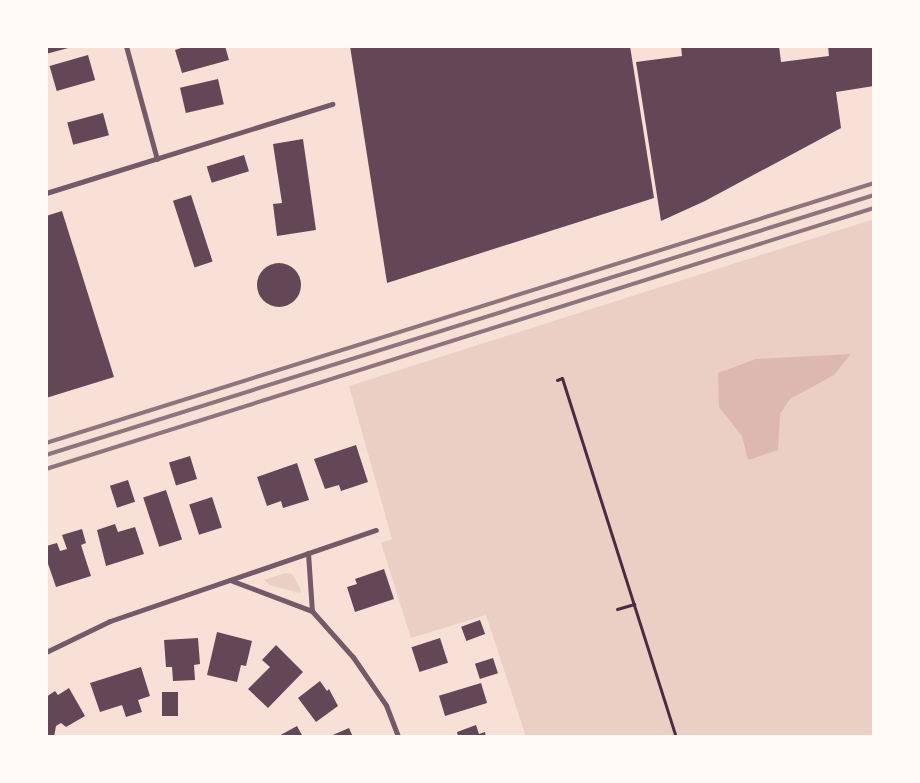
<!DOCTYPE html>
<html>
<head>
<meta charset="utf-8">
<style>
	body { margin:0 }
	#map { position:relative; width:920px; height:783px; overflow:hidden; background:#f7e1d7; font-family:"IBM Plex Sans",sans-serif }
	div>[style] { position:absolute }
	.green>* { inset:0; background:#ebcfc5 }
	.water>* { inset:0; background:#dcb8b0 }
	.building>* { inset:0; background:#644757; transform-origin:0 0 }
	.round { border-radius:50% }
	.path>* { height:3px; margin:-1.5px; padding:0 1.5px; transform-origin:1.5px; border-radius:1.5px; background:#4a2c40 }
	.minor>* { height:5px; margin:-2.5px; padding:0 2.5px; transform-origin:2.5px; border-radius:2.5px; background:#755966 }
	.rail>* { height:4px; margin:-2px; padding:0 2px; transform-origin:2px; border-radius:2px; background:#8f747c }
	span { translate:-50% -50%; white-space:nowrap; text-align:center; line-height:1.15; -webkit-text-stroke:4px #fffaf5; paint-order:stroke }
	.frame { position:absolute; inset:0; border:48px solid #fffaf5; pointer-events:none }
</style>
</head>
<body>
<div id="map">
	<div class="green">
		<div style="clip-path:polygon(874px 219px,874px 737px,526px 737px,486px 615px,411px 638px,381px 543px,392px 539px,349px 386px)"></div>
		<div style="clip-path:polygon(285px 573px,292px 574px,301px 590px,300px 593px,269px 585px,264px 580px)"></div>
	</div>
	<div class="water">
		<div style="clip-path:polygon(851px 354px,834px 375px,790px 399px,780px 414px,778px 450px,748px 460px,742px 436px,719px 407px,718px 373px,756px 359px)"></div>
	</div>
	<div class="building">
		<div style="clip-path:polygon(46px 46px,72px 46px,72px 47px,46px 54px)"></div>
		<div style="clip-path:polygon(187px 46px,225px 46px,229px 60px,182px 73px,175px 50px)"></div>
		<div style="clip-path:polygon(350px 46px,630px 46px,654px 198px,387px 283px)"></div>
		<div style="clip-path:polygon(681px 46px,779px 46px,781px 62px,829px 56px,828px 46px,874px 46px,874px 86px,836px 92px,841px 128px,705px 201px,661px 221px,636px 62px,682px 56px)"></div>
		<div style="left:88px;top:55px;width:26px;height:40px;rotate:74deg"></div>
		<div style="left:218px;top:79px;width:26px;height:39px;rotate:77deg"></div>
		<div style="left:103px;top:113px;width:23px;height:37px;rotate:75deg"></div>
		<div style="clip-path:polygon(303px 139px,316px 230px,277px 236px,273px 204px,282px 203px,273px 144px)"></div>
		<div style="left:244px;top:155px;width:17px;height:39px;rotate:73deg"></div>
		<div style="left:191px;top:195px;width:70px;height:19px;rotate:72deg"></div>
		<div style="clip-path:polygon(62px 211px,114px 377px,46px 398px,46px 216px)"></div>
		<div class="round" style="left:257px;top:263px;width:44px;height:44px"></div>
		<div style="clip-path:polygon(356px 445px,368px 482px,341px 491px,339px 485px,325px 489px,314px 459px)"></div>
		<div style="left:190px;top:456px;width:24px;height:22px;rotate:73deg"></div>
		<div style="clip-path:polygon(297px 463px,309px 500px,283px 508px,281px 501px,267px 506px,257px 477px)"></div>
		<div style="left:128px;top:480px;width:23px;height:19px;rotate:72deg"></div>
		<div style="left:166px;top:490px;width:52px;height:24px;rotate:72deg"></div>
		<div style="left:212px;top:497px;width:32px;height:24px;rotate:72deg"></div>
		<div style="clip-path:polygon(115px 524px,118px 532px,135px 527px,144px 554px,106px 566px,97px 530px)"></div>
		<div style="clip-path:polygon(82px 529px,86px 543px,81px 545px,91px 576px,56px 587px,46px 558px,46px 546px,57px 543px,60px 551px,67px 549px,62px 535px)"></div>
		<div style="clip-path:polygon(384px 569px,394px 599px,355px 612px,347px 587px,357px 584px,355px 579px)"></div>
		<div style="left:480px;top:620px;width:15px;height:20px;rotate:70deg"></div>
		<div style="clip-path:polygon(217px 632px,252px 641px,246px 666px,241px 665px,237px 682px,207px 675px)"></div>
		<div style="clip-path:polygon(198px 638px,200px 664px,194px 665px,195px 680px,173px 681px,172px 667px,166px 667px,164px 640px)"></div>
		<div style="left:440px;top:638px;width:26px;height:30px;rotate:72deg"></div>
		<div style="clip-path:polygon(276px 645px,303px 672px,268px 708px,248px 689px,270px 667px,262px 660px)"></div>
		<div style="left:493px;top:658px;width:16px;height:19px;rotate:72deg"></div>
		<div style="clip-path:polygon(141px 667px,150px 696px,138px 700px,142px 712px,126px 717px,122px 705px,100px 712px,90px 683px)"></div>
		<div style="clip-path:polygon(320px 681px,327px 691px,329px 689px,338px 706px,316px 722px,298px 698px)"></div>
		<div style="left:481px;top:683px;width:21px;height:44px;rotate:73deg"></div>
		<div style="clip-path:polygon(69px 688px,85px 716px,66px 727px,61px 723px,56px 726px,54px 737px,46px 737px,46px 697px,55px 691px,58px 695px)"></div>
		<div style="left:162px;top:692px;width:16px;height:24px"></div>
		<div style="clip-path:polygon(476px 725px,479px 734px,485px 732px,486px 737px,458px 737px,457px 732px)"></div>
		<div style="clip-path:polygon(297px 726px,303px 737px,277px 737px)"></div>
		<div style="clip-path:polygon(349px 728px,353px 737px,328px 737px)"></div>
	</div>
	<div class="path">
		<div style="left:557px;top:380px;width:5px;rotate:-22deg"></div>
		<div style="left:562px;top:378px;width:377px;rotate:72.4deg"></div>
		<div style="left:617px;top:609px;width:18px;rotate:-16deg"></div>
	</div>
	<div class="minor">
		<div style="left:126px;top:46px;width:117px;rotate:74.7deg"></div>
		<div style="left:46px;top:193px;width:300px;rotate:-17.3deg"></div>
		<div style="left:308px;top:553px;width:58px;rotate:86.1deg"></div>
		<div style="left:230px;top:580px;width:88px;rotate:20.7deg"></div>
		<div style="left:312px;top:611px;width:62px;rotate:48.3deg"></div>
		<div style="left:353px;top:657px;width:58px;rotate:55.5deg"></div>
		<div style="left:386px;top:705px;width:34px;rotate:69deg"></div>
		<div style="left:46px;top:652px;width:71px;rotate:-25.8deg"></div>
		<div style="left:110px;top:621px;width:281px;rotate:-18.9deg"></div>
	</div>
	<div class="rail">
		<div style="left:46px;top:443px;width:868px;rotate:-17.43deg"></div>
		<div style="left:46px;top:455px;width:868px;rotate:-17.43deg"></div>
		<div style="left:46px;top:469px;width:868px;rotate:-17.5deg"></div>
	</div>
	<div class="frame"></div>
</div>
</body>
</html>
